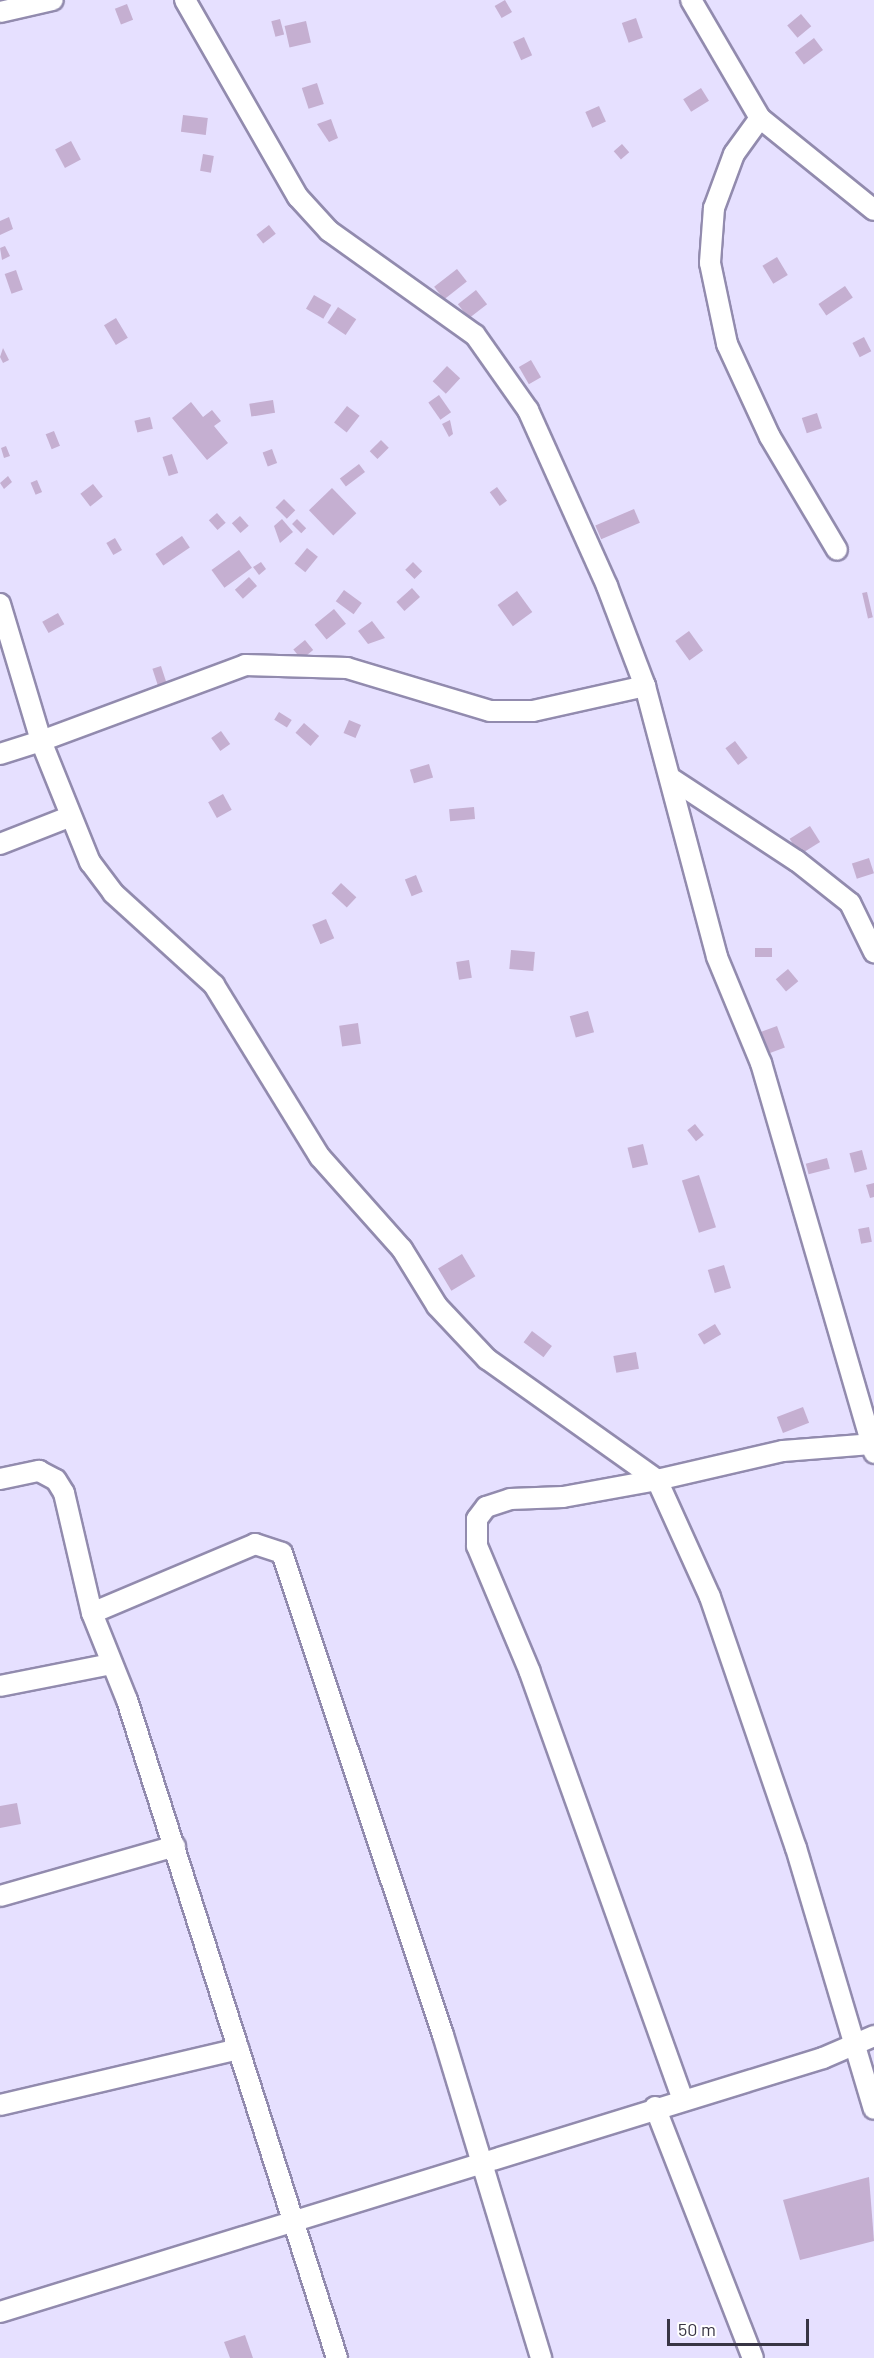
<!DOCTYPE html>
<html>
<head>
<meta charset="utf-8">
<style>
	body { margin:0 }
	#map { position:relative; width:874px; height:2358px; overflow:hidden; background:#e6e0ff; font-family:Barlow,sans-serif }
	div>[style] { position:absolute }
	.building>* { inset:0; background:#c5afd1; transform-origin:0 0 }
	.roads { filter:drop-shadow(2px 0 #928bae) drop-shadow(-2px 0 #928bae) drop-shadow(0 2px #928bae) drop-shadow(0 -2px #928bae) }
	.minor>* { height:20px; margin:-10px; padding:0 10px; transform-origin:10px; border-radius:10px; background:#fff }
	span { translate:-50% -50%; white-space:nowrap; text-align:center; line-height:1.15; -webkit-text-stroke:4.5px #fff; paint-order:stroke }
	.scale { position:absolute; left:667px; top:2319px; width:142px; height:27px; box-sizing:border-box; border:3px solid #383544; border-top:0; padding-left:8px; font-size:18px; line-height:21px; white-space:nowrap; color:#383544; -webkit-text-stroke:4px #fff; paint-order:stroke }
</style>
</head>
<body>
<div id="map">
	<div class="building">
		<div style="left:505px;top:0;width:14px;height:12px;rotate:60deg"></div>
		<div style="left:127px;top:4px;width:17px;height:13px;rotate:69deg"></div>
		<div style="left:801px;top:14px;width:16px;height:18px;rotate:50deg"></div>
		<div style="left:636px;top:18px;width:21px;height:15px;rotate:71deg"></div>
		<div style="left:280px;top:19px;width:16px;height:9px;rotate:75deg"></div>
		<div style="left:306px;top:21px;width:22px;height:22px;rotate:77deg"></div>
		<div style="left:524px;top:37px;width:20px;height:12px;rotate:66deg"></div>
		<div style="left:814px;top:38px;width:15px;height:24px;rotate:53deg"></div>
		<div style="left:317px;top:83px;width:22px;height:16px;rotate:72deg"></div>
		<div style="left:701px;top:88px;width:15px;height:21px;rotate:58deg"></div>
		<div style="left:599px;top:106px;width:17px;height:15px;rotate:66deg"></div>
		<div style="left:183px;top:115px;width:25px;height:17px;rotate:7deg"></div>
		<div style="clip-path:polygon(331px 119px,338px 138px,329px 142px,317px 124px)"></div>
		<div style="left:71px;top:141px;width:21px;height:18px;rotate:62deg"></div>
		<div style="left:622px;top:144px;width:11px;height:11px;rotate:49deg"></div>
		<div style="left:203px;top:154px;width:11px;height:17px;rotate:10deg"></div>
		<div style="clip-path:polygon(9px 217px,13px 229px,0 235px,0 221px)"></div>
		<div style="left:269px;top:225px;width:11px;height:16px;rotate:52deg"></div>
		<div style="clip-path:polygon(5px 246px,10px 256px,2px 260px,0 248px)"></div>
		<div style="left:777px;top:257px;width:21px;height:17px;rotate:59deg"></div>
		<div style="left:457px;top:269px;width:16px;height:29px;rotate:52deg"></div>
		<div style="left:16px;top:270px;width:21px;height:12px;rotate:71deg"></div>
		<div style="left:845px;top:286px;width:14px;height:32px;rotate:56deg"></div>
		<div style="left:476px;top:290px;width:18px;height:23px;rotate:52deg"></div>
		<div style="left:314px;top:295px;width:20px;height:16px;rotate:30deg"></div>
		<div style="left:338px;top:307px;width:22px;height:19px;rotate:34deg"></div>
		<div style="left:116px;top:318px;width:23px;height:14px;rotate:59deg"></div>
		<div style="left:864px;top:337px;width:16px;height:13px;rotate:63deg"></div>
		<div style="clip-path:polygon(3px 348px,9px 360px,3px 363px,0 357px)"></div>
		<div style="left:531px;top:360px;width:20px;height:14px;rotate:60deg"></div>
		<div style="left:447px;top:366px;width:18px;height:21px;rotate:43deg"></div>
		<div style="left:439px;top:395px;width:21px;height:13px;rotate:55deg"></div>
		<div style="left:273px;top:400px;width:13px;height:24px;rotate:81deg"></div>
		<div style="clip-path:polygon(191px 402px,203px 417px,212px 410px,221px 421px,214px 426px,228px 443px,207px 460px,172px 418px)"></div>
		<div style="left:347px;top:406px;width:16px;height:21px;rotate:38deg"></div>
		<div style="left:817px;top:413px;width:16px;height:16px;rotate:72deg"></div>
		<div style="left:150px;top:417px;width:12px;height:16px;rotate:76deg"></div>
		<div style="clip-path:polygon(450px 420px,453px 434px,449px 437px,442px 424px)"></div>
		<div style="left:54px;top:431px;width:16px;height:9px;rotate:68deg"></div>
		<div style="left:381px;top:440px;width:11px;height:16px;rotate:45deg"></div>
		<div style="clip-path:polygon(6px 446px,10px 456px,4px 458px,1px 448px)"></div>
		<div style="left:272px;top:449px;width:15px;height:10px;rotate:70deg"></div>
		<div style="left:172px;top:454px;width:20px;height:10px;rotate:72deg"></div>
		<div style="left:359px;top:464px;width:10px;height:24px;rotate:53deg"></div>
		<div style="clip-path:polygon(8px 476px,12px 482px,4px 489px,0 483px)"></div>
		<div style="left:37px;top:480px;width:13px;height:7px;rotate:67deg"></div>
		<div style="left:93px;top:484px;width:16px;height:16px;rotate:52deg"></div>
		<div style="left:497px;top:487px;width:17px;height:9px;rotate:54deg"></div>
		<div style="left:332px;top:488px;width:35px;height:32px;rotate:46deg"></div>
		<div style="left:284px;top:499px;width:16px;height:12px;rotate:45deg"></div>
		<div style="left:634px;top:509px;width:15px;height:42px;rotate:67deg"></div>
		<div style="left:217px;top:513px;width:13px;height:11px;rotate:48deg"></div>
		<div style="left:240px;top:516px;width:13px;height:11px;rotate:48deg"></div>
		<div style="clip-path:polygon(282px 519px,293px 532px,280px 543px,274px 526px)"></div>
		<div style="left:297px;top:519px;width:13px;height:7px;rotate:45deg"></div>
		<div style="left:182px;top:536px;width:14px;height:32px;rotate:56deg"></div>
		<div style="left:115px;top:538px;width:14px;height:10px;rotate:60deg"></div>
		<div style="left:307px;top:548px;width:14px;height:20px;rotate:39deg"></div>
		<div style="left:239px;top:550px;width:22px;height:34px;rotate:54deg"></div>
		<div style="clip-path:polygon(261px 562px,266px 569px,259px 575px,253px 567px)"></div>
		<div style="left:413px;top:562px;width:13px;height:11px;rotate:45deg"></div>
		<div style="left:249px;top:577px;width:12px;height:19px;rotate:48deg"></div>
		<div style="left:412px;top:588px;width:12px;height:21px;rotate:48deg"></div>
		<div style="left:344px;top:590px;width:22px;height:14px;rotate:36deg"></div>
		<div style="left:517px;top:591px;width:26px;height:24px;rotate:54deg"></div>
		<div style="left:867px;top:592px;width:26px;height:5px;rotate:77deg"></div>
		<div style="left:334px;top:609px;width:19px;height:25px;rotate:51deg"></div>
		<div style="left:58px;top:613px;width:13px;height:18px;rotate:61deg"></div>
		<div style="clip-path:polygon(372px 621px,385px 638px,368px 644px,358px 631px)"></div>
		<div style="left:689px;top:631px;width:24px;height:17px;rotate:54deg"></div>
		<div style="left:305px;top:640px;width:13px;height:15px;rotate:51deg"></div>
		<div style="left:161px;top:666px;width:20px;height:9px;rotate:72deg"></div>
		<div style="left:279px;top:712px;width:15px;height:9px;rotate:32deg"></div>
		<div style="left:349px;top:720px;width:13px;height:14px;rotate:23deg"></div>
		<div style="left:304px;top:723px;width:20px;height:13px;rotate:41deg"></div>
		<div style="left:221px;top:731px;width:16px;height:12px;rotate:55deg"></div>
		<div style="left:735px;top:741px;width:21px;height:12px;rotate:53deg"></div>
		<div style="left:429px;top:764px;width:14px;height:20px;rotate:73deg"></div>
		<div style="left:223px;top:794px;width:18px;height:17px;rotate:61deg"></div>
		<div style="left:474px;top:807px;width:12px;height:25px;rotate:85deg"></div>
		<div style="left:810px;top:826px;width:19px;height:24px;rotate:58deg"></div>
		<div style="left:869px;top:858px;width:16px;height:18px;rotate:72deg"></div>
		<div style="left:416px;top:875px;width:18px;height:12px;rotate:68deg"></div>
		<div style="left:341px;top:883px;width:21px;height:14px;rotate:43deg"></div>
		<div style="left:326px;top:919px;width:21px;height:15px;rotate:67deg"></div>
		<div style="left:772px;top:948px;width:9px;height:17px;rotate:90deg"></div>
		<div style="left:511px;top:950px;width:24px;height:19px;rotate:5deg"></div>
		<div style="left:469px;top:960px;width:18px;height:13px;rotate:81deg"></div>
		<div style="left:788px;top:969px;width:16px;height:16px;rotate:50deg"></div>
		<div style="left:588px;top:1011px;width:22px;height:19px;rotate:74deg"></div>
		<div style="left:358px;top:1023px;width:21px;height:19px;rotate:82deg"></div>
		<div style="left:777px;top:1026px;width:23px;height:18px;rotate:70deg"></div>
		<div style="left:695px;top:1124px;width:14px;height:10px;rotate:51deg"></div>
		<div style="left:643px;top:1144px;width:21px;height:16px;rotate:76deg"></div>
		<div style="left:862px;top:1150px;width:20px;height:13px;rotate:75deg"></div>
		<div style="left:827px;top:1158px;width:11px;height:22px;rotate:75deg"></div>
		<div style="left:699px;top:1175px;width:55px;height:18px;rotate:72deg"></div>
		<div style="clip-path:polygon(874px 1183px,874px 1197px,870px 1198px,866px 1185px)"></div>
		<div style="left:869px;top:1227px;width:15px;height:11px;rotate:79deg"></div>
		<div style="left:462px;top:1254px;width:26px;height:28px;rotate:59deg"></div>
		<div style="left:724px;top:1265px;width:24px;height:17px;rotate:73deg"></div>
		<div style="left:715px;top:1324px;width:12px;height:20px;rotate:59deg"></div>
		<div style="left:532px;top:1331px;width:25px;height:14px;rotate:37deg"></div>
		<div style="left:636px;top:1352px;width:17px;height:23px;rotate:80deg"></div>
		<div style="left:803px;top:1407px;width:17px;height:28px;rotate:69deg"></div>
		<div style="clip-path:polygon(17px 1803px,21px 1824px,0 1828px,0 1806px)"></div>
		<div style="clip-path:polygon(869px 2177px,874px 2241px,800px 2260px,783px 2200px)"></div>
		<div style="clip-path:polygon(245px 2335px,253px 2358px,230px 2358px,224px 2342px)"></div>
	</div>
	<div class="roads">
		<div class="minor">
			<div style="left:185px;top:0;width:227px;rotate:60.2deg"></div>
			<div style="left:298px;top:197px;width:46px;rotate:47.6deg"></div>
			<div style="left:329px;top:231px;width:179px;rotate:35.5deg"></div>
			<div style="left:475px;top:335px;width:92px;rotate:54.8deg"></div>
			<div style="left:528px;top:410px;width:193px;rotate:65.8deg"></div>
			<div style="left:607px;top:586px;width:107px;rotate:69.2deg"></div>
			<div style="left:645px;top:686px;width:280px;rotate:75.1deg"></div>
			<div style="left:717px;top:957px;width:115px;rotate:67.5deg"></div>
			<div style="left:761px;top:1063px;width:406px;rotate:73.8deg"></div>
			<div style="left:691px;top:0;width:137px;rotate:59.7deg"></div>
			<div style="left:760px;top:118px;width:146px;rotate:38.9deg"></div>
			<div style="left:0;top:12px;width:54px;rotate:-12.8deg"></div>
			<div style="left:760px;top:118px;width:44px;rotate:125.8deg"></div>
			<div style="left:734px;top:154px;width:58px;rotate:110.3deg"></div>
			<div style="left:714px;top:208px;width:55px;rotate:94.2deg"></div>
			<div style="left:710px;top:263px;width:83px;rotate:78.1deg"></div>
			<div style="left:727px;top:344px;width:102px;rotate:65.2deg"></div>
			<div style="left:770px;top:437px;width:131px;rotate:59.3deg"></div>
			<div style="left:0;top:604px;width:143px;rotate:73.3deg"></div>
			<div style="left:41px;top:741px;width:218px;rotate:-20.4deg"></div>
			<div style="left:245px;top:665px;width:102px;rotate:1.7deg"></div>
			<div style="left:347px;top:668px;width:149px;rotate:16.7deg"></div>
			<div style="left:490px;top:711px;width:43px"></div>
			<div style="left:533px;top:711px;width:115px;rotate:-12.6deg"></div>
			<div style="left:0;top:754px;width:43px;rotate:-17.6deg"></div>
			<div style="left:41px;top:741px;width:131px;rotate:68deg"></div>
			<div style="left:90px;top:862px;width:39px;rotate:53deg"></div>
			<div style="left:113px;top:893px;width:137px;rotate:42.3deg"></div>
			<div style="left:214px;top:985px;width:202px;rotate:58.4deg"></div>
			<div style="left:320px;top:1157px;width:123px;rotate:48.3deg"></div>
			<div style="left:402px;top:1249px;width:67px;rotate:58.4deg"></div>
			<div style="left:437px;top:1306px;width:73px;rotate:46.7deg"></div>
			<div style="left:487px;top:1359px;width:209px;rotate:35.4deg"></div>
			<div style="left:657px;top:1480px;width:129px;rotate:-13deg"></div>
			<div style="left:783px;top:1451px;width:88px;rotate:-4.5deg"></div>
			<div style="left:672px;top:779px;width:149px;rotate:33.3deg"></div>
			<div style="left:797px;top:861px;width:68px;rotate:38.4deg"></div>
			<div style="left:850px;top:903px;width:55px;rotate:63.9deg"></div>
			<div style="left:0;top:844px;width:74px;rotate:-21.4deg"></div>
			<div style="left:0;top:1479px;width:40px;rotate:-12deg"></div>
			<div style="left:39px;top:1471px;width:19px;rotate:28deg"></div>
			<div style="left:56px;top:1480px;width:15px;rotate:58deg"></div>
			<div style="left:64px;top:1493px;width:123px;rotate:76.9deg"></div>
			<div style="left:92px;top:1613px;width:94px;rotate:68.1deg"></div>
			<div style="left:127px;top:1700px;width:691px;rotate:72.3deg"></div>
			<div style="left:92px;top:1613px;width:177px;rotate:-22.9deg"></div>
			<div style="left:255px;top:1544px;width:28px;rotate:18deg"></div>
			<div style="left:282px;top:1553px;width:508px;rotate:71.53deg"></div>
			<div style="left:443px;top:2035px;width:338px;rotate:73.1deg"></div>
			<div style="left:0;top:1686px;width:113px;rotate:-11.2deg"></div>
			<div style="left:0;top:1896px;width:182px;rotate:-15.9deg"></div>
			<div style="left:683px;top:2100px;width:455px;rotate:-109.7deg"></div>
			<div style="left:530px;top:1672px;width:137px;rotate:-112.8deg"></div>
			<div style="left:477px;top:1546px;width:27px;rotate:-90deg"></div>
			<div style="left:477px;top:1519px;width:15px;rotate:-53deg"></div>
			<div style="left:486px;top:1507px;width:25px;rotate:-18deg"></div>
			<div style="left:510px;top:1499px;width:53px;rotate:-2.2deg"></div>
			<div style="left:563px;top:1497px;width:96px;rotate:-10.3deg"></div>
			<div style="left:657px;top:1480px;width:128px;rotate:65.6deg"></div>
			<div style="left:710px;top:1597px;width:265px;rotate:71.1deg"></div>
			<div style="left:796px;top:1848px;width:272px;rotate:73.4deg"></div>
			<div style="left:0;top:2105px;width:245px;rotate:-13.2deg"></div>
			<div style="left:655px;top:2107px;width:269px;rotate:68.7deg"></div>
			<div style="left:0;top:2312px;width:861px;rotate:-17.15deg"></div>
			<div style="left:823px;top:2058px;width:56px;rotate:-23.3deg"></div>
		</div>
	</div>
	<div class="scale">50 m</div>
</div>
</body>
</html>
